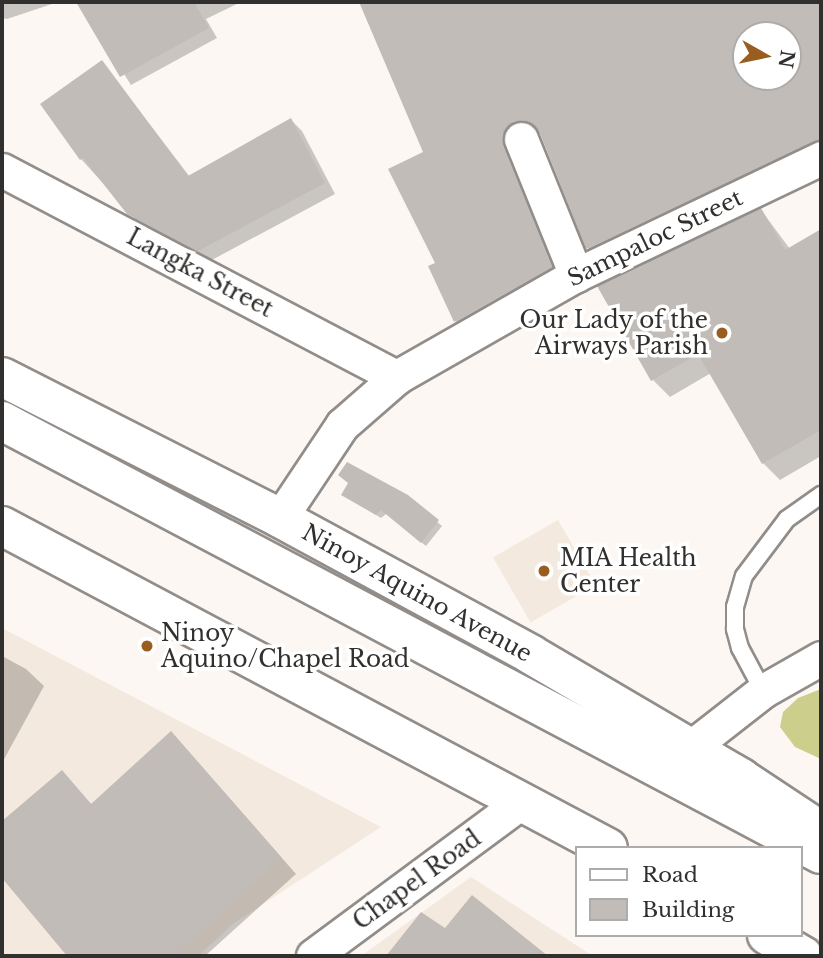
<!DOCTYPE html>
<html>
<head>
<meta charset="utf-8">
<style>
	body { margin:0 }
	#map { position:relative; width:823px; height:958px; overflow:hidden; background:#fcf7f2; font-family:"Libre Baskerville",serif }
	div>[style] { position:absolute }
	.built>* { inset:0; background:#f4e9de; transform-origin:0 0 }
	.green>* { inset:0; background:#cbcf8b }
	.shadow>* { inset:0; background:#0003 }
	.building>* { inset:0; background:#c1bcb7 }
	.roads { filter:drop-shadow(2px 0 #928d89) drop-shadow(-2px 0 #928d89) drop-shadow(0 2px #928d89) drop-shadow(0 -2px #928d89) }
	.lane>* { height:16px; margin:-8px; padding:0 8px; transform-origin:8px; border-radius:8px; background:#fff }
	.street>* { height:33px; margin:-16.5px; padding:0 16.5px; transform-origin:16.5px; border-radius:16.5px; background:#fff }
	.primary>* { height:38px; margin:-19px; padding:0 19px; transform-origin:19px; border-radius:19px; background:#fff }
	.highway>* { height:38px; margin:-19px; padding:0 19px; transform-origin:19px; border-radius:19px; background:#fff }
	.dots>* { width:19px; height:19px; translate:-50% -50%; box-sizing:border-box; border:4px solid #fff; border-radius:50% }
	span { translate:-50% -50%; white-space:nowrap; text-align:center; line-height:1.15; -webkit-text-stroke:7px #fff; paint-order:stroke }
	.street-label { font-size:23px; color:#32302e }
	.poi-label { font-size:23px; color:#32302e }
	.right { translate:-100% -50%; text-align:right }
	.left { translate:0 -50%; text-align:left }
	.frame { position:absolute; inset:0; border:4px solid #32302e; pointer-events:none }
	.legend { position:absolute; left:575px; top:846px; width:228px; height:91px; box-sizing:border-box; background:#fff; border:2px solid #adacab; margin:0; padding:9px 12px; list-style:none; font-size:21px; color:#32302e }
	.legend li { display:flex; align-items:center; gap:14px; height:35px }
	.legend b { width:35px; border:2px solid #adacab }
	.north { position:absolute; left:732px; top:21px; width:70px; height:70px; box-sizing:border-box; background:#fff; border:2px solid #adacab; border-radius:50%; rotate:99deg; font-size:19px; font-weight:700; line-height:28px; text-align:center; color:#32302e }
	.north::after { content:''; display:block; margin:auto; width:24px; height:32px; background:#9a5d20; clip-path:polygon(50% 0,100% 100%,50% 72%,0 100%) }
</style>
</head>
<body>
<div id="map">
	<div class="built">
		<div style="left:558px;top:520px;width:75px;height:75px;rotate:60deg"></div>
		<div style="clip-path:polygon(2px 628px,381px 827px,234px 923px,198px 956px,2px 956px)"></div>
		<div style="clip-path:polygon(471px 877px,593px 956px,361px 956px)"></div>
	</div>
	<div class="green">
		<div style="clip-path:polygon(821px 689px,821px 759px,795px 747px,780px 727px,783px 712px,798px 698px)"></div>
	</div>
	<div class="shadow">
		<div style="clip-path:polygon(2px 2px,58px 2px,7px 19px,2px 18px)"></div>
		<div style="clip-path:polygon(241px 2px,206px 19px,217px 38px,131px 85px,79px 3px)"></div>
		<div style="clip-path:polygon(evenodd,821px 2px,821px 154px,600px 260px,588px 248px,542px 134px,527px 132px,563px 279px,468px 333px,456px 321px,430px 267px,437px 263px,426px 153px,362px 3px,821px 2px,746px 35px,788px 35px,788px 77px,746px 77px,746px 35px)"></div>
		<div style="clip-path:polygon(102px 62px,190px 177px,291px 120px,302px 131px,335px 194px,210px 261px,140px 224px,81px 159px,42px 104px)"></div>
		<div style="clip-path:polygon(761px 210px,790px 249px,821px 231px,821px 456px,780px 480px,763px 463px,711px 373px,670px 397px,653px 380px)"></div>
		<div style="clip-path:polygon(343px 495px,407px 496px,442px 526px,426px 546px,386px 514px,381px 518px)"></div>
		<div style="clip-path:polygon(2px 656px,26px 669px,44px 686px,2px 763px)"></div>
		<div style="clip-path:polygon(186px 749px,296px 874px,205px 956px,70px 956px,2px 875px,2px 823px,62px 772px,92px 805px)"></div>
		<div style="clip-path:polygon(422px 914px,446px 930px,529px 944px,542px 956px,388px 956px)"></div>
	</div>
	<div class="building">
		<div style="clip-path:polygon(76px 2px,194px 2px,209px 28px,120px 77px)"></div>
		<div style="clip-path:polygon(evenodd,359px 2px,821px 2px,821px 139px,586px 249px,539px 131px,524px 120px,513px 121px,502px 136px,503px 146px,552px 267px,454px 322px,428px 266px,435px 263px,388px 169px,423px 152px,359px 2px,746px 35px,788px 35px,788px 77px,746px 77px,746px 35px)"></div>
		<div style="clip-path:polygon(102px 60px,188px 176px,291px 118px,325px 183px,198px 251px,127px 214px,83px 158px,80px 160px,40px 104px)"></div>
		<div style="clip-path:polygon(761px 208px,785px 250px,821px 229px,821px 430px,762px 464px,698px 354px,651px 381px,597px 286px)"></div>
		<div style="clip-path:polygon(347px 462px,408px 495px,439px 520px,421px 543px,381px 510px,376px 515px,341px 495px,348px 483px,338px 475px)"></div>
		<div style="clip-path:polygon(171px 731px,281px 857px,175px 956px,67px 956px,2px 878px,2px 821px,62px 770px,91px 804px)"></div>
		<div style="clip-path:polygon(472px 895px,548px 956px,386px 956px,421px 912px,445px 928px)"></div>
	</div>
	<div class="roads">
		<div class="lane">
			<div style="left:763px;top:691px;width:49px;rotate:-118.1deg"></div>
			<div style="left:740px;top:648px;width:20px;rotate:-105deg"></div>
			<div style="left:735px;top:629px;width:22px;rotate:-90deg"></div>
			<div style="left:735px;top:607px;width:32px;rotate:-74deg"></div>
			<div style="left:744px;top:576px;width:71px;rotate:-53deg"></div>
			<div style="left:787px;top:519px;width:42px;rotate:-35.2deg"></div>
		</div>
		<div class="street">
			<div style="left:521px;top:139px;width:147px;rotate:68deg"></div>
			<div style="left:2px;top:170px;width:446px;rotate:27.7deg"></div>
			<div style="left:280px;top:518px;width:112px;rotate:-56.3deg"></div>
			<div style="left:342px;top:425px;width:73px;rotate:-41.1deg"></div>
			<div style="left:397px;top:377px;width:206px;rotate:-29.7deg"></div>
			<div style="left:576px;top:275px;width:272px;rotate:-25.5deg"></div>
			<div style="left:690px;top:748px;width:93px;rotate:-38deg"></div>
			<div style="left:763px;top:691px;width:67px;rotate:-29.6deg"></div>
			<div style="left:313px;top:956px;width:259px;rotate:-36.5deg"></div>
		</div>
		<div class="primary">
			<div style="left:2px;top:377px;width:312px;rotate:26.9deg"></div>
			<div style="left:280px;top:518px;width:285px;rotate:28.5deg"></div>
			<div style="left:530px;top:654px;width:245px;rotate:30.4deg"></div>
			<div style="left:741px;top:778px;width:96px;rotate:33.5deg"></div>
			<div style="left:2px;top:526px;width:686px;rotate:27.98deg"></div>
			<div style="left:767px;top:935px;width:42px;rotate:30.3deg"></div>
		</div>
		<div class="highway">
			<div style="left:2px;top:421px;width:926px;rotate:27.87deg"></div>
		</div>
	</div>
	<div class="dots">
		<div style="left:722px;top:333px;background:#9a5d20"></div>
		<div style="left:544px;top:571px;background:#9a5d20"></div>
		<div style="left:147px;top:646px;background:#9a5d20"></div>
	</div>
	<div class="street-label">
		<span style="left:655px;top:238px;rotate:-26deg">Sampaloc Street</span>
		<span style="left:200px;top:273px;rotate:28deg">Langka Street</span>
		<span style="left:417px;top:593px;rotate:29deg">Ninoy Aquino Avenue</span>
		<span style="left:417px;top:880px;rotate:-36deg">Chapel Road</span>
	</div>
	<div class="poi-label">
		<span class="right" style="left:708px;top:333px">Our Lady of the<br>Airways Parish</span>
		<span class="left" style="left:560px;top:571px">MIA Health<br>Center</span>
		<span class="left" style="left:161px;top:646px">Ninoy<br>Aquino/Chapel Road</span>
	</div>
	<div class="frame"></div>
	<ul class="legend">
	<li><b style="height:9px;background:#fff"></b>Road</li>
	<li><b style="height:19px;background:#c1bcb7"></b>Building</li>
	</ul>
	<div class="north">N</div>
</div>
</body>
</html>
